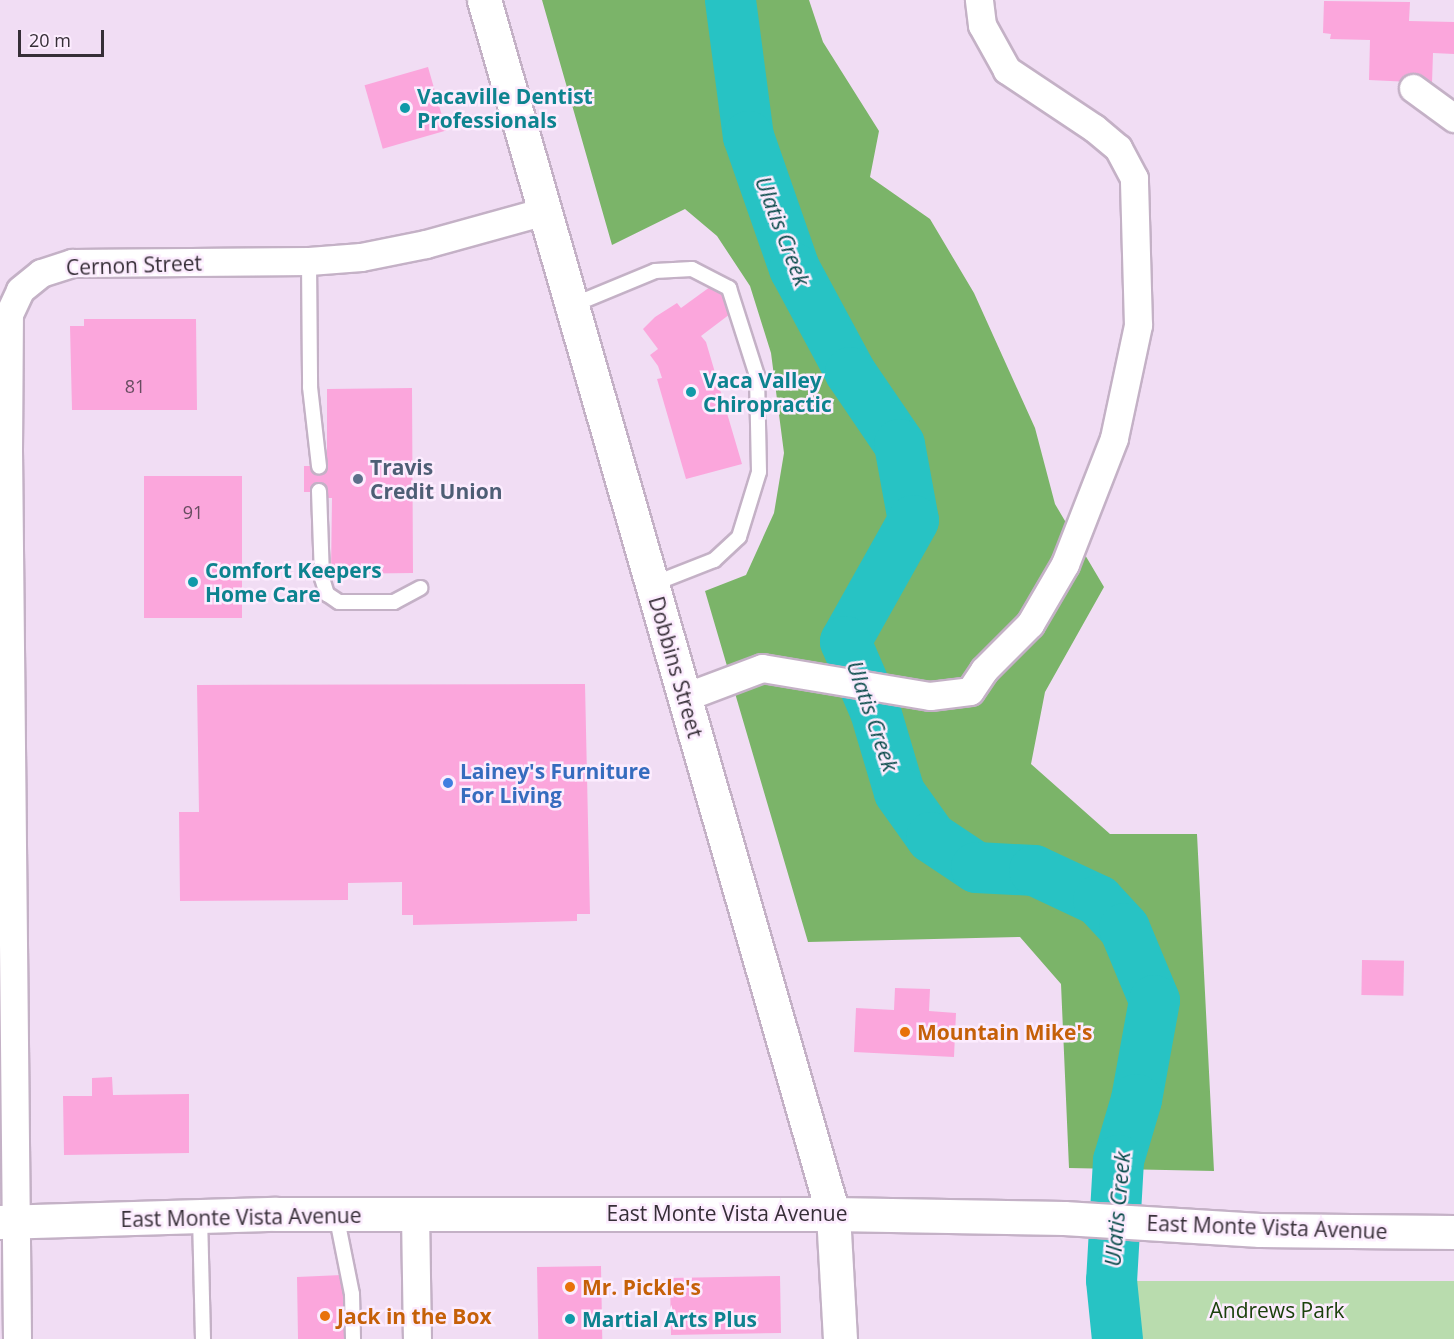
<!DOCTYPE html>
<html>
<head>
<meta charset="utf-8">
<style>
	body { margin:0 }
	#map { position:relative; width:1454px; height:1339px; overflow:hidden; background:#f1ddf4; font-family:"Open Sans",sans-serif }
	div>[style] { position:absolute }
	.green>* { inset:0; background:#b9dcae; transform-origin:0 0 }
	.forest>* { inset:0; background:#7bb469 }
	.river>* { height:51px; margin:-25.5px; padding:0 25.5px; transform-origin:25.5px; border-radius:25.5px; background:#27c3c4 }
	.building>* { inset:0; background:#fba6dc; transform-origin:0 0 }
	.roads { filter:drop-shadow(2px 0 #c4b1c6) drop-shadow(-2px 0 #c4b1c6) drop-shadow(0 2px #c4b1c6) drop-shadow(0 -2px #c4b1c6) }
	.service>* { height:14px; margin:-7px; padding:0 7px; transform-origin:7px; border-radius:7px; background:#fff }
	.minor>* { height:27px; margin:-13.5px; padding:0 13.5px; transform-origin:13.5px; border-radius:13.5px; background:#fff }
	.tertiary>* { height:33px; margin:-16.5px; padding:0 16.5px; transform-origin:16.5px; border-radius:16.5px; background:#fff }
	.secondary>* { height:33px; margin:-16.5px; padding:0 16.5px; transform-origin:16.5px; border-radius:16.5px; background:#fff }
	.dots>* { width:16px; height:16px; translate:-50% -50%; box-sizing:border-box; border:3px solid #fcecfe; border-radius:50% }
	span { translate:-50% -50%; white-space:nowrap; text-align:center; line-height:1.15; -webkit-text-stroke:5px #fcecfe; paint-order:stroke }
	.number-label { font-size:18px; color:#674c60 }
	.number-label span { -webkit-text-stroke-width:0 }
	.culture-label { font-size:21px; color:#0d838f; font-weight:700 }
	.left { translate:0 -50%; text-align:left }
	.street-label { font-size:21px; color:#362e37 }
	.service-label { font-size:21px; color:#4e5e75; font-weight:700 }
	.shop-label { font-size:21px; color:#366cbe; font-weight:700 }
	.food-label { font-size:21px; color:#c56008; font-weight:700 }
	.park-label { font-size:21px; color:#1b410c }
	.water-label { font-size:22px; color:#084a4a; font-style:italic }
	.scale { position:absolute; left:18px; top:30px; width:86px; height:27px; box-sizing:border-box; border:3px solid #362e37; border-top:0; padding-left:8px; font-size:18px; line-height:21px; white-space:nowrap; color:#362e37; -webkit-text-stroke:4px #fcecfe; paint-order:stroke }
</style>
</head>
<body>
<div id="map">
	<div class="green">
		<div style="left:1097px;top:1281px;width:357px;height:58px"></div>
	</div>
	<div class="forest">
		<div style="clip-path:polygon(542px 0,809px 0,823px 42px,879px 131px,870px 177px,930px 219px,974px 293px,1035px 428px,1055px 504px,1104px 587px,1045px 692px,1031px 764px,1110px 834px,1197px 834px,1214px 1171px,1069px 1168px,1061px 984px,1020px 937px,808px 942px,705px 591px,746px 575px,774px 513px,784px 453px,771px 353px,750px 286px,717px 236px,685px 209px,612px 245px)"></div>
	</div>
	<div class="river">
		<div style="left:730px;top:0;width:137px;rotate:82.5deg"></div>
		<div style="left:748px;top:136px;width:140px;rotate:70.8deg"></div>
		<div style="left:794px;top:268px;width:118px;rotate:61.7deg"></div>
		<div style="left:850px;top:372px;width:87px;rotate:55.8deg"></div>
		<div style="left:899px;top:444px;width:77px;rotate:79.6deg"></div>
		<div style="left:913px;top:520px;width:139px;rotate:119.3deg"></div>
		<div style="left:845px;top:641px;width:76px;rotate:66.8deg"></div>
		<div style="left:875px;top:711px;width:84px;rotate:73.5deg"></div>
		<div style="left:899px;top:792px;width:55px;rotate:54.6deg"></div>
		<div style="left:931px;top:837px;width:54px;rotate:33.7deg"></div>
		<div style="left:976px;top:867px;width:58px;rotate:3deg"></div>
		<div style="left:1034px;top:870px;width:71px;rotate:25.1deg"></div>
		<div style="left:1098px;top:900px;width:38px;rotate:47deg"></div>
		<div style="left:1124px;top:928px;width:78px;rotate:67.4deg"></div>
		<div style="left:1154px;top:1000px;width:101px;rotate:100.3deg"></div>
		<div style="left:1136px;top:1099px;width:64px;rotate:106.4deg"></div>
		<div style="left:1118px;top:1160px;width:120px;rotate:93.3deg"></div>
		<div style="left:1111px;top:1280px;width:59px;rotate:84.2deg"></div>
	</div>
	<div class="building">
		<div style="clip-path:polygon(1324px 1px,1410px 2px,1409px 21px,1454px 22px,1454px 54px,1433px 53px,1432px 83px,1369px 80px,1370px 40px,1330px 39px,1331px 34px,1323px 33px)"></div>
		<div style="left:428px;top:67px;width:66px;height:66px;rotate:74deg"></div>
		<div style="clip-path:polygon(714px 284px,734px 311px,701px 336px,706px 342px,742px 464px,686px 479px,657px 379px,662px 378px,658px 366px,650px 355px,658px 349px,643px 329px,655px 317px,677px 303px,681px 308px)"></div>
		<div style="clip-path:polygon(84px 319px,196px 319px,197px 410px,72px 410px,70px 326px,84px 326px)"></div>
		<div style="clip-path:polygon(412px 388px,413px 573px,331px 574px,332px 498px,328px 498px,328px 492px,304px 492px,304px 466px,327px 466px,327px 389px)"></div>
		<div style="left:242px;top:476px;width:142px;height:98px;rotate:90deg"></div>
		<div style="clip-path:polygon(585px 684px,590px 914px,577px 914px,577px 921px,413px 925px,413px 915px,402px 915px,402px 882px,348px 883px,348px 900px,180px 901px,179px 812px,199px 812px,197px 685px)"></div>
		<div style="left:1362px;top:960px;width:42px;height:35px;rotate:1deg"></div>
		<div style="clip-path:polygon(895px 988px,930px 989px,929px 1011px,956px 1013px,954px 1057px,854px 1052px,856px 1008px,894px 1010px)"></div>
		<div style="clip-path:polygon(112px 1077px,113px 1095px,189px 1094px,189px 1153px,64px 1155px,63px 1096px,92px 1096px,92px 1078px)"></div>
		<div style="left:601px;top:1266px;width:73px;height:64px;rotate:89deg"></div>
		<div style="clip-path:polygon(342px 1275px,343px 1292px,351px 1292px,352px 1339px,298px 1339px,297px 1277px)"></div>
		<div style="left:780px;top:1276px;width:57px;height:110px;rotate:89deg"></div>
	</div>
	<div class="roads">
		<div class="service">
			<div style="left:309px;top:261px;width:126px;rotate:89.5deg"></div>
			<div style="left:310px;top:387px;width:80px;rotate:83.5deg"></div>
			<div style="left:573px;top:305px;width:89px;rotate:-22.5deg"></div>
			<div style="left:655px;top:271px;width:37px;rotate:-3deg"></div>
			<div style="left:692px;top:269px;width:42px;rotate:27.2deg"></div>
			<div style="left:729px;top:288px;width:92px;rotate:72.3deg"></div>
			<div style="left:757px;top:376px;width:96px;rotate:88.8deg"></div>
			<div style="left:759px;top:472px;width:68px;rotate:107.1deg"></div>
			<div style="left:739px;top:537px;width:34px;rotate:137deg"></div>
			<div style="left:714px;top:560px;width:66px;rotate:158.5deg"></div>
			<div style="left:319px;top:491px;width:87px;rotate:88deg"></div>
			<div style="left:322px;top:578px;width:17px;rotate:73deg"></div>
			<div style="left:327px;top:594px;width:14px;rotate:34deg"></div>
			<div style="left:339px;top:602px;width:55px"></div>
			<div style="left:394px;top:602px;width:30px;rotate:-28deg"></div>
			<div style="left:336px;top:1214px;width:82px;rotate:78.7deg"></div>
			<div style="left:352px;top:1294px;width:45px;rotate:88.7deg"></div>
			<div style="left:200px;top:1216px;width:123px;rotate:88.6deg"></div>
		</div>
		<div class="minor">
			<div style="left:1413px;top:88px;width:51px;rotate:36.2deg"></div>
			<div style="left:685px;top:697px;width:82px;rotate:-20.6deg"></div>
			<div style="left:762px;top:668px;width:170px;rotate:9.5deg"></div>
			<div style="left:930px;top:696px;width:40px;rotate:-7.1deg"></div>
			<div style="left:970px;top:691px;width:25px;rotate:-56deg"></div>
			<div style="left:984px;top:670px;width:65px;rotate:-45deg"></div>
			<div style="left:1030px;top:624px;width:69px;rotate:-59.7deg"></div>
			<div style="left:1065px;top:564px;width:135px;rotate:-68.7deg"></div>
			<div style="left:1114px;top:438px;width:116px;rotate:-78deg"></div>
			<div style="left:1138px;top:325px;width:147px;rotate:-91.6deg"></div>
			<div style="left:1134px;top:178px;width:34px;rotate:-118deg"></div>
			<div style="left:1118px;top:148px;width:31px;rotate:-140deg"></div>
			<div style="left:1094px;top:128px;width:105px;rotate:-146.3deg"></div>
			<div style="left:1007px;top:70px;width:51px;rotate:-119.1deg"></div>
			<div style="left:982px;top:25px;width:25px;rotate:-97deg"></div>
			<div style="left:415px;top:1213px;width:126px;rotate:89.1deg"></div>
			<div style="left:17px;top:1339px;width:888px;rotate:-90.58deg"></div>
			<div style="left:8px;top:451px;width:137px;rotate:-89.6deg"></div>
			<div style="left:9px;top:314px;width:26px;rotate:-65deg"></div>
			<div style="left:20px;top:290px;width:27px;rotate:-39deg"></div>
			<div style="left:41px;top:273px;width:33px;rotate:-18deg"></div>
			<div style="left:72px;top:263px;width:237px;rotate:-0.5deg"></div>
			<div style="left:309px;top:261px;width:52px;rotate:-4.4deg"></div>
			<div style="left:361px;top:257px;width:66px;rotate:-11.3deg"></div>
			<div style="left:426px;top:244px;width:123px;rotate:-15.5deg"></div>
		</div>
		<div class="tertiary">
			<div style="left:0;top:1222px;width:276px;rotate:-1.7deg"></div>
			<div style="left:276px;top:1214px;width:557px"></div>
		</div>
		<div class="secondary">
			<div style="left:484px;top:0;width:1263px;rotate:73.96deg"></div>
			<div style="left:833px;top:1214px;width:125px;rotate:86.8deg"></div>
			<div style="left:833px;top:1214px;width:231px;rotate:1deg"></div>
			<div style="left:1064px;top:1218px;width:196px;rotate:3.5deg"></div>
			<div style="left:1260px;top:1230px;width:194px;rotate:0.6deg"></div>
		</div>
	</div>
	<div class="dots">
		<div style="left:405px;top:108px;background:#0f9aa8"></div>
		<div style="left:691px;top:392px;background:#0f9aa8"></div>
		<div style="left:358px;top:479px;background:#5c6f8a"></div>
		<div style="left:193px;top:582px;background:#0f9aa8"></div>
		<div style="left:448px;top:783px;background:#3f7fe0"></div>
		<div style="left:905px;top:1032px;background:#e8710a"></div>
		<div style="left:570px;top:1287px;background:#e8710a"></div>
		<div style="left:325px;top:1316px;background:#e8710a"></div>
		<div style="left:570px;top:1319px;background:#0f9aa8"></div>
	</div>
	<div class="number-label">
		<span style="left:135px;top:386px">81</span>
		<span style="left:193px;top:512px">91</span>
	</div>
	<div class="culture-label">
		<span class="left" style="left:417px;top:108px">Vacaville Dentist<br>Professionals</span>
		<span class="left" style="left:703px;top:392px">Vaca Valley<br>Chiropractic</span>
		<span class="left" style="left:205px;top:582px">Comfort Keepers<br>Home Care</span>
		<span class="left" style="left:582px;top:1319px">Martial Arts Plus</span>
	</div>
	<div class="street-label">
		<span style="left:134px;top:265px;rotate:-2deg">Cernon Street</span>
		<span style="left:676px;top:667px;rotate:74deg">Dobbins Street</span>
		<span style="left:727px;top:1213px">East Monte Vista Avenue</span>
		<span style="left:241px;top:1217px;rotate:-1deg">East Monte Vista Avenue</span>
		<span style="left:1267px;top:1227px;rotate:2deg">East Monte Vista Avenue</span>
	</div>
	<div class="service-label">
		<span class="left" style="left:370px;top:479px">Travis<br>Credit Union</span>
	</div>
	<div class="shop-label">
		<span class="left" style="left:460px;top:783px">Lainey's Furniture<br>For Living</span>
	</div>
	<div class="food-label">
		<span class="left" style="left:917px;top:1032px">Mountain Mike's</span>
		<span class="left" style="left:582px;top:1287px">Mr. Pickle's</span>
		<span class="left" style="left:337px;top:1316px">Jack in the Box</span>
	</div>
	<div class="park-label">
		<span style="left:1277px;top:1310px">Andrews Park</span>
	</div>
	<div class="water-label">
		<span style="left:783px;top:231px;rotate:69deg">Ulatis Creek</span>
		<span style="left:873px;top:716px;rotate:71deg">Ulatis Creek</span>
		<span style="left:1117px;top:1209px;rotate:-85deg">Ulatis Creek</span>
	</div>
	<div class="scale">20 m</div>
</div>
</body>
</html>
